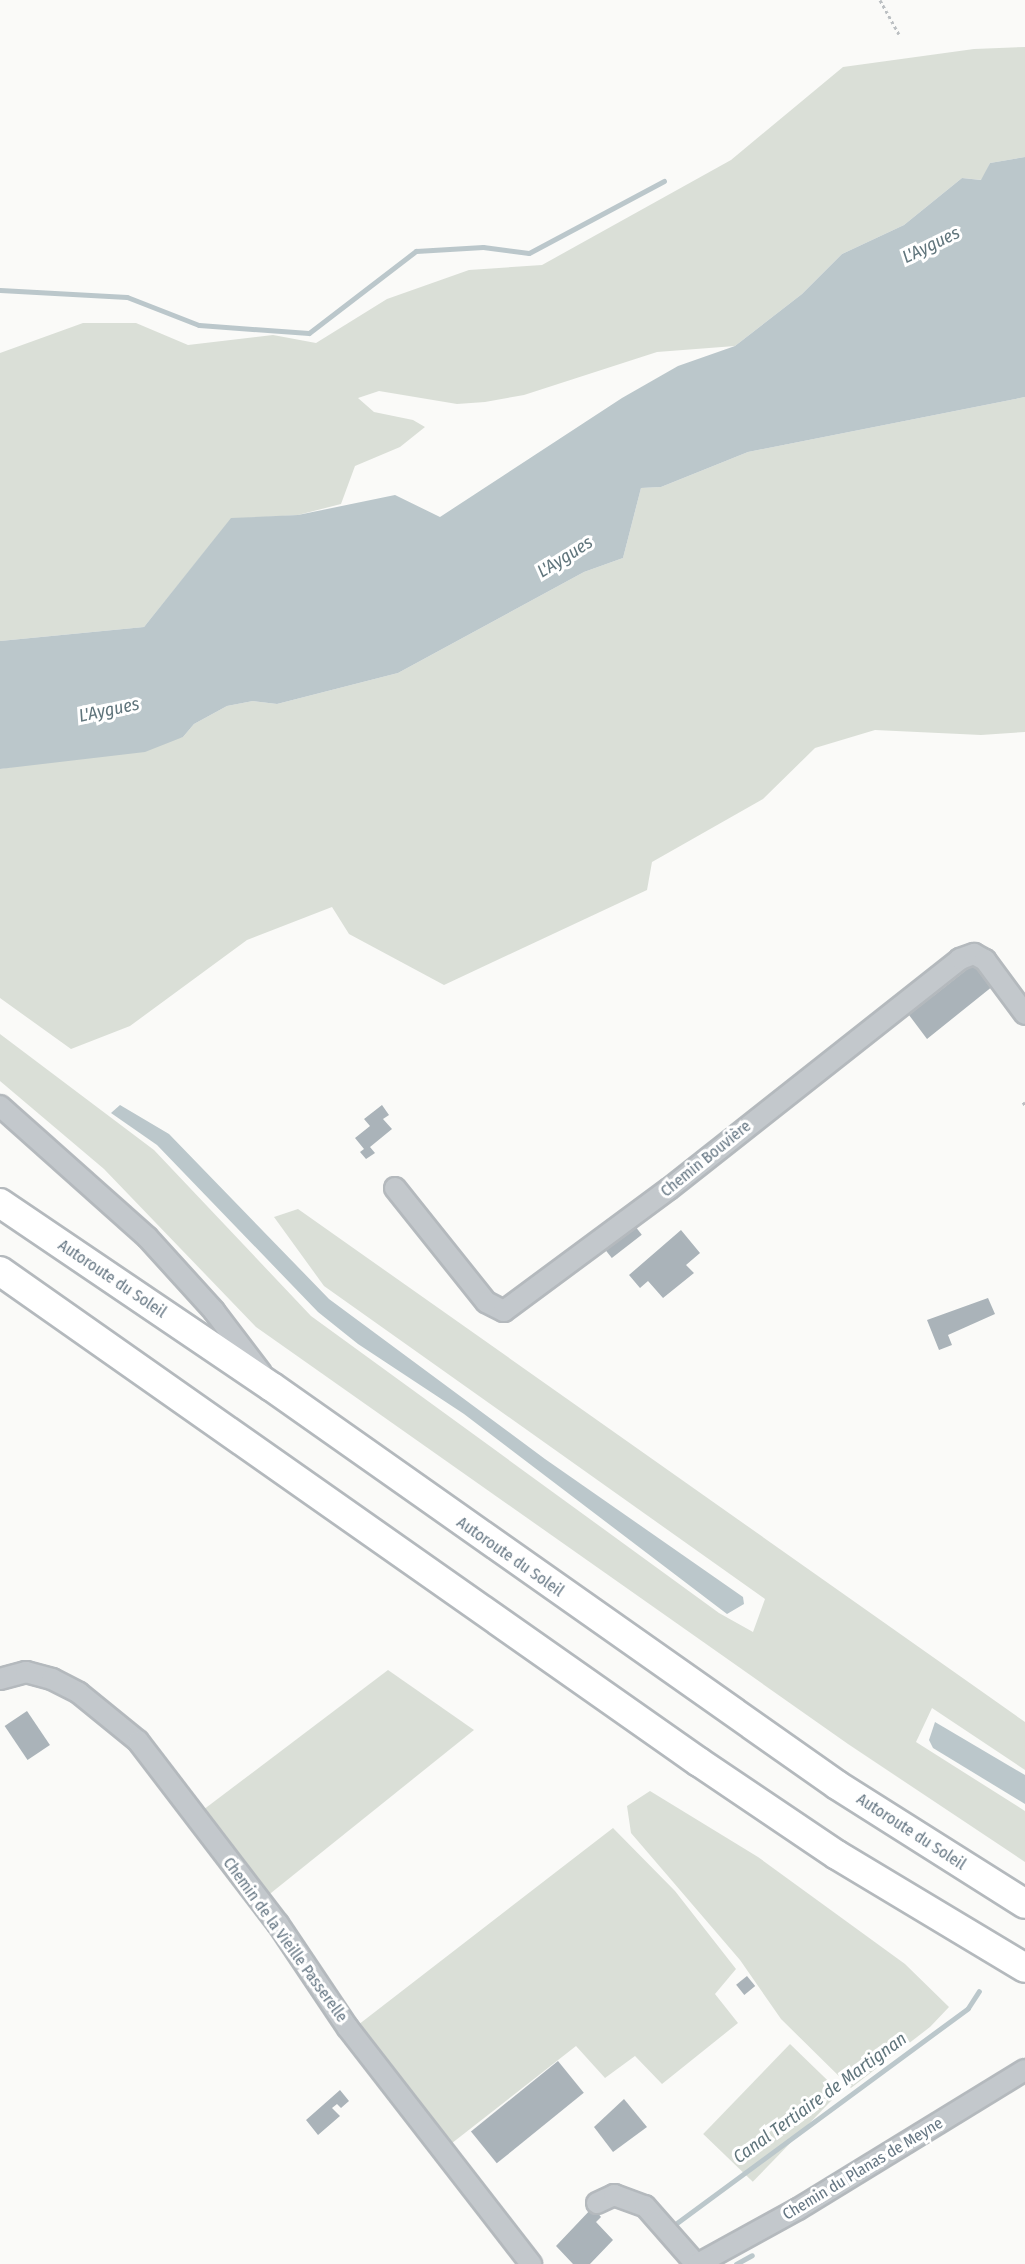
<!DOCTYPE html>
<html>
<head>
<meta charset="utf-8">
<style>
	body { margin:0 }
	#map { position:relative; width:1025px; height:2264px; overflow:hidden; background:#fafaf8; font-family:"Fira Sans Condensed",sans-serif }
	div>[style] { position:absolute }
	.green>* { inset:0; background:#dadfd7; transform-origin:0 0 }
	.water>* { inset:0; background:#bbc7cb }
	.stream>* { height:5px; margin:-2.5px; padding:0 2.5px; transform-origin:2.5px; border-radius:2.5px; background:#bbc7cb }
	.building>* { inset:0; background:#aab3b9; transform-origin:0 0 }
	.path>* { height:3px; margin-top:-1.5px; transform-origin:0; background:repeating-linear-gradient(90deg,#bbbfc2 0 3px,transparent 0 6px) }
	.roads { filter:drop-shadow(2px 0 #b4b9bd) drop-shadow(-2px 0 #b4b9bd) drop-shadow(0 2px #b4b9bd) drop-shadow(0 -2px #b4b9bd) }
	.minor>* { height:20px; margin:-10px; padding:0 10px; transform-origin:10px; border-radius:10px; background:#c3c8cc }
	.highway>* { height:28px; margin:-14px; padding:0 14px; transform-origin:14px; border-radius:14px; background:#fff }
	span { translate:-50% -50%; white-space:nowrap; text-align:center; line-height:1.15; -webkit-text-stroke:6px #fff; paint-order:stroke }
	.street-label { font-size:16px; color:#657683 }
	.water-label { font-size:18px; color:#60757c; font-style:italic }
</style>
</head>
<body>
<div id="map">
	<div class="green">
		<div style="clip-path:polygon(1025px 47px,1025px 157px,990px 163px,982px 180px,962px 178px,904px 225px,842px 254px,802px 294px,735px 346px,657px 352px,524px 395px,485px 402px,457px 404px,379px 391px,358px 398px,374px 412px,413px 420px,425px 427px,400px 447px,355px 466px,341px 504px,298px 515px,231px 519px,144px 627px,0 641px,0 353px,83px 323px,136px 323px,188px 345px,273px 335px,316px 343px,387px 299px,469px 270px,542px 265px,731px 160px,843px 67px,974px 49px)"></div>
		<div style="clip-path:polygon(1025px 397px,1025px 732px,981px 735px,875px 730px,815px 748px,763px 799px,652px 862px,647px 890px,444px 985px,349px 934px,332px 907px,247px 940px,130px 1026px,71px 1049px,0 998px,0 769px,183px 737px,194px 724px,227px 706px,253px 701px,277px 704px,398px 673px,584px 572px,623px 558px,641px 488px,661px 487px,748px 452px)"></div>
		<div style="clip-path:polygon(0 1034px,154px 1150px,311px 1316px,719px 1613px,753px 1632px,765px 1599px,324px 1286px,274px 1217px,298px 1209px,1025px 1722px,1025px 1770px,932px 1708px,916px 1742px,1025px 1811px,1025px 1862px,848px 1744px,256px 1327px,104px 1169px,0 1081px)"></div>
		<div style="clip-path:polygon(388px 1670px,474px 1730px,266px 1897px,203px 1810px)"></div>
		<div style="clip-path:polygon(650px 1791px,758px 1857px,905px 1964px,949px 2007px,930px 2027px,851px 2088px,781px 2019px,740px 1960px,631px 1833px,627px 1806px)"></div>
		<div style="clip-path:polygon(613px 1828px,675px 1891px,736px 1969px,715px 1994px,738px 2023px,662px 2084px,635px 2056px,605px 2078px,576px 2046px,447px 2147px,358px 2025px)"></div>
		<div style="left:790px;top:2044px;width:69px;height:125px;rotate:44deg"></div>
	</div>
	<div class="water">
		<div style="clip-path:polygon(1025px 157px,1025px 397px,748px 452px,661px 487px,641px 488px,623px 558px,584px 572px,398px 673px,277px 704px,253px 701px,227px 706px,194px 724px,183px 737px,145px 752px,0 769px,0 641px,144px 627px,231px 518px,298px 515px,395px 495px,440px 517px,622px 398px,678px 366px,735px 346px,802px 294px,842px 254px,904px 225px,962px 178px,981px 180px,990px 163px)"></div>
		<div style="clip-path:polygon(120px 1105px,169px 1134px,329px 1299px,545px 1459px,743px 1597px,744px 1604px,727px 1614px,464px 1414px,358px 1344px,318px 1312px,157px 1145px,111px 1113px)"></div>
		<div style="clip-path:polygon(935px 1722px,1025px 1775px,1025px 1804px,933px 1748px,929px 1740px)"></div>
	</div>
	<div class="stream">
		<div style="left:0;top:290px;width:127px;rotate:3.2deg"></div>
		<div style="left:127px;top:297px;width:77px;rotate:21.3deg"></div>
		<div style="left:199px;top:325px;width:110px;rotate:4.2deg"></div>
		<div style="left:309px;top:333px;width:135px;rotate:-37.5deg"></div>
		<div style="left:416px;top:251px;width:67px;rotate:-3.4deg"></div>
		<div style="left:483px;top:247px;width:46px;rotate:7.4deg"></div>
		<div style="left:529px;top:253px;width:153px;rotate:-28.1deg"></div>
		<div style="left:674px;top:2225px;width:365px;rotate:-36.4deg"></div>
		<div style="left:968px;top:2008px;width:20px;rotate:-57deg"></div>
		<div style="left:736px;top:2264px;width:18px;rotate:-29deg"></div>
	</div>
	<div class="building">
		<div style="clip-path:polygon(975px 963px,993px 986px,927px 1039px,909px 1015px,914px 1010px,910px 1006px,928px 992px,932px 997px)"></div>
		<div style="clip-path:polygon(382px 1105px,389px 1115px,383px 1119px,392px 1129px,370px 1147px,375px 1153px,366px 1159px,360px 1152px,364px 1149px,355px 1138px,370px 1126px,364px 1119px)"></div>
		<div style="left:635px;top:1226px;width:11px;height:38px;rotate:52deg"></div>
		<div style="clip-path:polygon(681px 1230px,700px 1253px,686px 1265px,694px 1273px,663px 1298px,648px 1281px,640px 1288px,629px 1275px)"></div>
		<div style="clip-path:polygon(988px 1298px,995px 1314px,948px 1335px,952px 1345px,939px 1350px,927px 1320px)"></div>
		<div style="left:27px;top:1711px;width:41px;height:27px;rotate:56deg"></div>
		<div style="left:747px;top:1976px;width:13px;height:14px;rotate:51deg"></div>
		<div style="left:558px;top:2061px;width:41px;height:112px;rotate:51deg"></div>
		<div style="clip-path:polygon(340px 2090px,349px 2101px,341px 2108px,337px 2104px,332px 2108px,340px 2116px,318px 2135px,306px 2120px)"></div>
		<div style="clip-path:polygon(624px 2099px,647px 2127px,613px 2152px,594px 2127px)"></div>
		<div style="clip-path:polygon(593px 2207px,601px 2217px,596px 2222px,613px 2240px,590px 2264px,573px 2264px,556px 2246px)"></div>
	</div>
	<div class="path">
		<div style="left:880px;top:0;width:39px;rotate:61deg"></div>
		<div style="left:1023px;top:1102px;width:4px;rotate:56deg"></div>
	</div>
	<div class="roads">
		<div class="minor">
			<div style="left:0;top:1106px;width:197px;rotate:41.7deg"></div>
			<div style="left:147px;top:1237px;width:100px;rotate:47.8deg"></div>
			<div style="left:214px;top:1311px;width:78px;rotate:52.8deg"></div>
			<div style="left:395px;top:1188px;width:146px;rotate:51.4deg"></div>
			<div style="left:486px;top:1302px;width:20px;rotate:27deg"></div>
			<div style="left:504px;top:1311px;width:205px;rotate:-36.5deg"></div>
			<div style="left:669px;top:1189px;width:371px;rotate:-38.3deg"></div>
			<div style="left:960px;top:959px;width:15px;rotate:-20deg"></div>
			<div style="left:974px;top:954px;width:13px;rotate:29deg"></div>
			<div style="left:985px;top:960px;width:67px;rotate:53.5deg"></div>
			<div style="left:0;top:1679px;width:27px;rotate:-15deg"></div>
			<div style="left:26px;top:1672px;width:27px;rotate:15deg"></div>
			<div style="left:52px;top:1679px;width:30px;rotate:27deg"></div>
			<div style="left:79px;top:1693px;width:76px;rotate:39.1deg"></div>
			<div style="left:138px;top:1741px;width:230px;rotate:52.6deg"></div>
			<div style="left:278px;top:1924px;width:125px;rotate:56.1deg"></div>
			<div style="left:348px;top:2028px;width:299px;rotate:52.2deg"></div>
			<div style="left:597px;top:2203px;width:19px;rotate:-25deg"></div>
			<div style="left:614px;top:2195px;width:33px;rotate:20deg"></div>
			<div style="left:645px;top:2206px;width:77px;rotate:48.7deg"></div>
			<div style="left:698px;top:2264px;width:114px;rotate:-28.8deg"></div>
			<div style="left:798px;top:2209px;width:266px;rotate:-31.5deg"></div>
		</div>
		<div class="highway">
			<div style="left:0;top:1203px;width:328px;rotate:34.1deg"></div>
			<div style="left:272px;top:1387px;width:691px;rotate:35.16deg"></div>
			<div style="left:837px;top:1785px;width:222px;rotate:32.3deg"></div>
			<div style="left:0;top:1271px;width:854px;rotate:35.09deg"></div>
			<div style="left:699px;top:1762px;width:166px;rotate:34deg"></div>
			<div style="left:837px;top:1855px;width:219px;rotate:31deg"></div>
		</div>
	</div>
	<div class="street-label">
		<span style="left:706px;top:1159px;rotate:-39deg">Chemin Bouvière</span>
		<span style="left:112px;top:1279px;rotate:34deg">Autoroute du Soleil</span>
		<span style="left:510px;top:1557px;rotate:35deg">Autoroute du Soleil</span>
		<span style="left:911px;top:1832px;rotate:33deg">Autoroute du Soleil</span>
		<span style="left:285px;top:1940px;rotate:54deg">Chemin de la Vieille Passerelle</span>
		<span style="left:863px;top:2169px;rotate:-31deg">Chemin du Planas de Meyne</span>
	</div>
	<div class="water-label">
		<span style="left:931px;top:245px;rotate:-26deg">L'Aygues</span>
		<span style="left:565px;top:557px;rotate:-32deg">L'Aygues</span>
		<span style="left:109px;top:710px;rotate:-12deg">L'Aygues</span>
		<span style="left:820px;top:2098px;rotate:-36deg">Canal Tertiaire de Martignan</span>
	</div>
</div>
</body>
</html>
